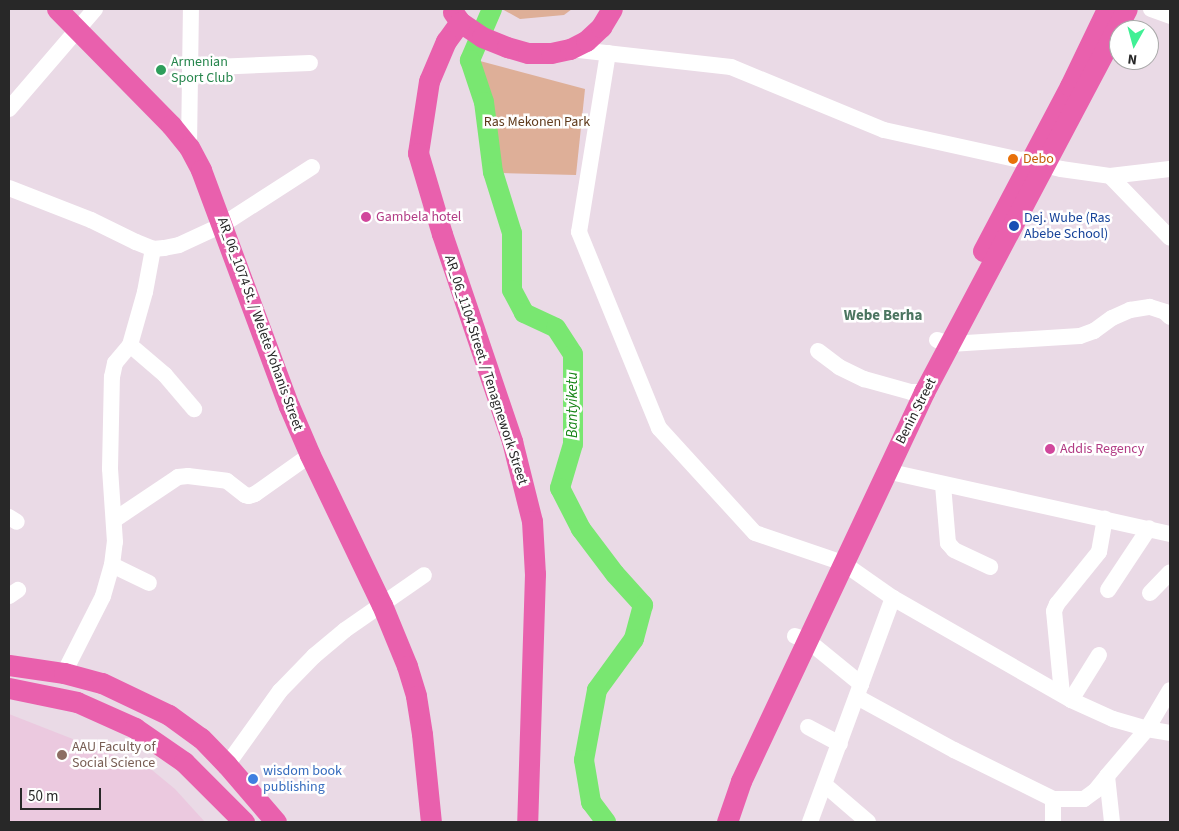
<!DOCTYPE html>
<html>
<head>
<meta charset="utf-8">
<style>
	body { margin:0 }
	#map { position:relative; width:1179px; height:831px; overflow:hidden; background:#eadae6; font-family:"Source Sans 3",sans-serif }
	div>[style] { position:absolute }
	.education>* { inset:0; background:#ebc9df }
	.green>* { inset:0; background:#deaf98 }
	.river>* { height:20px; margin:-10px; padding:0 10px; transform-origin:10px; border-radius:10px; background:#79e771 }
	.minor>* { height:16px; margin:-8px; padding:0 8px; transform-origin:8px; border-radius:8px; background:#fff }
	.major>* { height:21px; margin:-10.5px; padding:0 10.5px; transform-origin:10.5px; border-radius:10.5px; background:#e960ad }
	.dots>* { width:14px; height:14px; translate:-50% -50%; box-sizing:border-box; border:2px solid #fff; border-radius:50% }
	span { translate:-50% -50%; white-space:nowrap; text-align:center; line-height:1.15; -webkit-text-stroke:5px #fff; paint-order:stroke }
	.leisure-label { font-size:14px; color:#27864d }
	.left { translate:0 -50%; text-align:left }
	.park-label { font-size:14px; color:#603b1d }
	.food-label { font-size:14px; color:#c56008 }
	.hotel-label { font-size:14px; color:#b23c85 }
	.transit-label { font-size:14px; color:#164399 }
	.street-label { font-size:14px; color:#282828 }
	.education-label { font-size:14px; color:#785e54 }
	.shop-label { font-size:14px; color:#366cbe }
	.neighbourhood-label { font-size:15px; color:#4b7560; font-weight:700 }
	.water-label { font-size:15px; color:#148315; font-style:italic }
	.frame { position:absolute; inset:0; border:10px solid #282828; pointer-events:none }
	.north { position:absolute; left:1109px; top:20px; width:50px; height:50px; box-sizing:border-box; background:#fff; border:1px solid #a9a9a9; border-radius:50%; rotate:187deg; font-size:14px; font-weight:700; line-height:20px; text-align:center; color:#282828 }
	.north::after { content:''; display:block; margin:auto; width:18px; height:22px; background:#40f095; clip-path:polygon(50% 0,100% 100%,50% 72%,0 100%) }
	.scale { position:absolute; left:20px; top:788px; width:81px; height:22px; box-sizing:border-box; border:2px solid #282828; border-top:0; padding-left:6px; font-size:15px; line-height:18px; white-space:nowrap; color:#282828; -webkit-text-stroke:4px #fff; paint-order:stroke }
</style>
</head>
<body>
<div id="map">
	<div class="education">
		<div style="clip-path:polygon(9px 714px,152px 770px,175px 789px,205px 822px,9px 822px)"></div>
	</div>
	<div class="green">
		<div style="clip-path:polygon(502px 9px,572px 9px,564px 15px,520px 19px)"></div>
		<div style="clip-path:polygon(480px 61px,585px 89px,576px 175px,501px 173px)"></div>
	</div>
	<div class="river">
		<div style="left:492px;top:9px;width:56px;rotate:113.3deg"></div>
		<div style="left:470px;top:60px;width:44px;rotate:71.6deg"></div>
		<div style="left:484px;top:102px;width:71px;rotate:82.7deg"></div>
		<div style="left:493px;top:172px;width:64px;rotate:72.7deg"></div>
		<div style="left:512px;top:233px;width:57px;rotate:90deg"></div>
		<div style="left:512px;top:290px;width:26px;rotate:62deg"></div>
		<div style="left:524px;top:313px;width:35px;rotate:25deg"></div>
		<div style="left:556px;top:328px;width:31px;rotate:57deg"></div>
		<div style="left:573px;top:354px;width:90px;rotate:90deg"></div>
		<div style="left:573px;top:444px;width:46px;rotate:106.5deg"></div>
		<div style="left:560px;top:488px;width:46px;rotate:62.9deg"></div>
		<div style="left:581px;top:529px;width:56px;rotate:52.9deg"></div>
		<div style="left:615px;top:574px;width:42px;rotate:47.9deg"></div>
		<div style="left:643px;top:605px;width:35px;rotate:105deg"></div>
		<div style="left:634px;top:639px;width:63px;rotate:126deg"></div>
		<div style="left:597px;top:690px;width:71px;rotate:100.5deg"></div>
		<div style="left:584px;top:760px;width:43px;rotate:80.5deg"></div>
		<div style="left:591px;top:802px;width:25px;rotate:53deg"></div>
	</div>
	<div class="minor">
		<div style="left:1151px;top:9px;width:20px;rotate:20deg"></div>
		<div style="left:570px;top:49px;width:162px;rotate:6.4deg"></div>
		<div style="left:731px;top:67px;width:165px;rotate:22.4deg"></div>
		<div style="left:884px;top:130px;width:181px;rotate:12.4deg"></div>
		<div style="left:1061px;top:169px;width:49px;rotate:8.1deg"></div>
		<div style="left:1110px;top:176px;width:60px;rotate:-6.7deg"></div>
		<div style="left:608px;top:53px;width:181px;rotate:99.2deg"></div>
		<div style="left:579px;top:232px;width:212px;rotate:67.8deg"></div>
		<div style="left:659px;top:428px;width:142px;rotate:47.6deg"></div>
		<div style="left:755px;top:533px;width:93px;rotate:18.8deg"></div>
		<div style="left:843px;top:563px;width:61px;rotate:35deg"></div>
		<div style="left:893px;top:598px;width:205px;rotate:29.8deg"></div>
		<div style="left:1071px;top:700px;width:46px;rotate:24.3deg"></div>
		<div style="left:1113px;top:719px;width:35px;rotate:16deg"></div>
		<div style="left:1147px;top:729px;width:23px;rotate:10deg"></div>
		<div style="left:190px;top:68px;width:120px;rotate:-2.4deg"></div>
		<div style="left:9px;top:109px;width:132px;rotate:-49.3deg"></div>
		<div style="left:189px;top:147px;width:138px;rotate:-89.2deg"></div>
		<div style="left:1110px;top:176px;width:86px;rotate:45.9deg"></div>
		<div style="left:9px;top:188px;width:88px;rotate:21.3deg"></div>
		<div style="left:91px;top:220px;width:50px;rotate:26.1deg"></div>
		<div style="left:136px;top:242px;width:18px;rotate:22deg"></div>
		<div style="left:153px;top:249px;width:11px;rotate:-5deg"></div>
		<div style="left:164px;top:248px;width:15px;rotate:-11deg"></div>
		<div style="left:179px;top:245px;width:47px;rotate:-24.9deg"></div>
		<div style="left:222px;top:225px;width:107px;rotate:-32.8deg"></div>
		<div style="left:937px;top:340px;width:14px;rotate:17deg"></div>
		<div style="left:950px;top:344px;width:130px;rotate:-3.5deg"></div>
		<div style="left:1080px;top:336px;width:15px;rotate:-20deg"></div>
		<div style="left:1094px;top:331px;width:22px;rotate:-36deg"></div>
		<div style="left:1112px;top:318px;width:20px;rotate:-24deg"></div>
		<div style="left:1130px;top:310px;width:20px;rotate:-9deg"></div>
		<div style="left:1150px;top:307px;width:16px;rotate:18deg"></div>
		<div style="left:1165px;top:312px;width:7px;rotate:45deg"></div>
		<div style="left:130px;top:345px;width:46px;rotate:40.6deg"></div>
		<div style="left:165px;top:375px;width:45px;rotate:49.5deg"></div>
		<div style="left:818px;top:351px;width:26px;rotate:37deg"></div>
		<div style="left:839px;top:367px;width:28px;rotate:26deg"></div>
		<div style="left:864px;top:379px;width:49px;rotate:15.5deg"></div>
		<div style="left:911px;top:392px;width:13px"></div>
		<div style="left:886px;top:471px;width:291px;rotate:12.5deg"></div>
		<div style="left:943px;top:485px;width:58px;rotate:85.1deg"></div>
		<div style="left:948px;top:543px;width:9px;rotate:49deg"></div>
		<div style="left:954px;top:550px;width:40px;rotate:25deg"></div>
		<div style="left:9px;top:517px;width:9px;rotate:32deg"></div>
		<div style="left:114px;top:520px;width:77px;rotate:-33.9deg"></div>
		<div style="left:178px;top:477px;width:10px;rotate:-6deg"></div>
		<div style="left:188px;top:476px;width:39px;rotate:7deg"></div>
		<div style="left:227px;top:481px;width:23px;rotate:38deg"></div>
		<div style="left:245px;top:495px;width:4px;rotate:14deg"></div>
		<div style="left:249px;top:496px;width:6px;rotate:-18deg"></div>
		<div style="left:255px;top:494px;width:67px;rotate:-35.3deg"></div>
		<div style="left:112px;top:565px;width:41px;rotate:25.9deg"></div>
		<div style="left:1108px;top:590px;width:74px;rotate:-56.5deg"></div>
		<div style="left:1150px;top:593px;width:29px;rotate:-46deg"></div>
		<div style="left:9px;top:596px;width:11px;rotate:-34deg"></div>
		<div style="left:795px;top:636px;width:13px;rotate:18deg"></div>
		<div style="left:807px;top:640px;width:70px;rotate:39.2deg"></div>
		<div style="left:64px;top:673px;width:86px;rotate:-63.1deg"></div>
		<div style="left:103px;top:596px;width:32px;rotate:-74deg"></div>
		<div style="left:112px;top:565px;width:23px;rotate:-83deg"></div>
		<div style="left:115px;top:542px;width:73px;rotate:-93.9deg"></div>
		<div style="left:110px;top:469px;width:92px;rotate:-88.8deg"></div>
		<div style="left:112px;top:377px;width:14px;rotate:-78deg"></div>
		<div style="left:115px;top:363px;width:23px;rotate:-50deg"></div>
		<div style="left:130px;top:345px;width:55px;rotate:-74.2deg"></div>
		<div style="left:145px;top:292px;width:44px;rotate:-79.5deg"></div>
		<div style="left:1062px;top:694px;width:83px;rotate:-95.5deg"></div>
		<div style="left:1054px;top:611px;width:8px;rotate:-67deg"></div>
		<div style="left:1057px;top:604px;width:67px;rotate:-51.1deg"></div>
		<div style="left:1099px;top:552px;width:34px;rotate:-80deg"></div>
		<div style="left:857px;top:697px;width:111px;rotate:28.7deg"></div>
		<div style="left:954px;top:750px;width:110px;rotate:26.3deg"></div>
		<div style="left:1053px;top:799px;width:31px"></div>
		<div style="left:1084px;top:799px;width:14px;rotate:-36deg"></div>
		<div style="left:1095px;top:791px;width:19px;rotate:-51deg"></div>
		<div style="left:1071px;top:700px;width:53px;rotate:-58.1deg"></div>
		<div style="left:808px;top:727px;width:36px;rotate:28deg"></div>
		<div style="left:227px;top:765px;width:91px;rotate:-54.4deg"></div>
		<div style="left:280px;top:691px;width:49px;rotate:-45.8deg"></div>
		<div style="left:314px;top:656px;width:40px;rotate:-40deg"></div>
		<div style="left:345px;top:630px;width:96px;rotate:-34.8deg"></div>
		<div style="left:825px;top:785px;width:57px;rotate:40.7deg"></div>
		<div style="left:1053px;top:799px;width:23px;rotate:90deg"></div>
		<div style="left:810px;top:822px;width:239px;rotate:-69.7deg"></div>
		<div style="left:1112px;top:822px;width:46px;rotate:-96.2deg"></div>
		<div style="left:1107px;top:776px;width:62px;rotate:-49.6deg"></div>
		<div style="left:1147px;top:729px;width:45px;rotate:-59.5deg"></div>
	</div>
	<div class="major">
		<div style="left:57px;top:9px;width:163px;rotate:45.5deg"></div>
		<div style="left:171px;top:125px;width:28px;rotate:51deg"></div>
		<div style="left:189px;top:147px;width:26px;rotate:62deg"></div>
		<div style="left:201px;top:170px;width:252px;rotate:69.6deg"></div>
		<div style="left:289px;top:406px;width:53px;rotate:66.8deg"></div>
		<div style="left:310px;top:455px;width:166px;rotate:64.4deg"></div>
		<div style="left:382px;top:605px;width:66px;rotate:67.7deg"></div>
		<div style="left:407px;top:666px;width:31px;rotate:73deg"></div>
		<div style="left:416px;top:696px;width:38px;rotate:81deg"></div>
		<div style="left:422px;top:734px;width:88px;rotate:84.2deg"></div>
		<div style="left:453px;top:12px;width:12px;rotate:55deg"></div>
		<div style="left:460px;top:22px;width:27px;rotate:34deg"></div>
		<div style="left:482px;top:37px;width:27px;rotate:22deg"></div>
		<div style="left:507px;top:47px;width:22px;rotate:16deg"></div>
		<div style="left:528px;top:53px;width:23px"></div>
		<div style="left:551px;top:53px;width:19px;rotate:-12deg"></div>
		<div style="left:570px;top:49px;width:18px;rotate:-27deg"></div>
		<div style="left:586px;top:41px;width:21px;rotate:-43deg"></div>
		<div style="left:601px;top:27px;width:21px;rotate:-59deg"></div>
		<div style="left:460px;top:22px;width:24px;rotate:126deg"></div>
		<div style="left:446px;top:41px;width:43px;rotate:113deg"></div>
		<div style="left:429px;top:81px;width:73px;rotate:98.7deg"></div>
		<div style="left:418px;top:153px;width:84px;rotate:73.5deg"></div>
		<div style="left:442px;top:234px;width:219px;rotate:71.3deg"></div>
		<div style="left:512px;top:441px;width:82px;rotate:76deg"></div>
		<div style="left:532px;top:521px;width:53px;rotate:86.8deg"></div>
		<div style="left:535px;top:574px;width:248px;rotate:91.8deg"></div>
		<div style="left:983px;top:251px;width:187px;rotate:-62.2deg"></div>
		<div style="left:1070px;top:86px;width:85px;rotate:-64.3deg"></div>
		<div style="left:9px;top:665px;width:56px;rotate:8.3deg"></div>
		<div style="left:64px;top:673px;width:39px;rotate:15deg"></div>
		<div style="left:102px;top:683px;width:74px;rotate:25.5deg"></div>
		<div style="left:169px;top:715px;width:39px;rotate:36deg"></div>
		<div style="left:201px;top:738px;width:37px;rotate:46deg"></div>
		<div style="left:227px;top:765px;width:75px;rotate:49.3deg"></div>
		<div style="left:9px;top:688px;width:69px;rotate:11.6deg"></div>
		<div style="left:77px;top:702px;width:64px;rotate:24.1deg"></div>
		<div style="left:135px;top:728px;width:60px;rotate:34.8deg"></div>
		<div style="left:184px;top:762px;width:85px;rotate:45deg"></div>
		<div style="left:727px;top:822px;width:43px;rotate:-71.1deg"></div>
		<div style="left:741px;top:781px;width:430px;rotate:-64.8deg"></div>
		<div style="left:924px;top:392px;width:433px;rotate:-62.1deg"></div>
	</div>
	<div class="dots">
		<div style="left:161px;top:70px;background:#2e9e5b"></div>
		<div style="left:1013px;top:159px;background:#e8710a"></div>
		<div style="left:366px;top:217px;background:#d1479c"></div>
		<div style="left:1014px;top:226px;background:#1a4fb4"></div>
		<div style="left:1050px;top:449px;background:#d1479c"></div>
		<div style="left:62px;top:755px;background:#8d6e63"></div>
		<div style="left:253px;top:779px;background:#3f7fe0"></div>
	</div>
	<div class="leisure-label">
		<span class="left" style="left:171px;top:70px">Armenian<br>Sport Club</span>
	</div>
	<div class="park-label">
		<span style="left:537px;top:122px">Ras Mekonen Park</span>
	</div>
	<div class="food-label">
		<span class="left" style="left:1023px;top:159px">Debo</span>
	</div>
	<div class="hotel-label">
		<span class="left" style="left:376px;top:217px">Gambela hotel</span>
		<span class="left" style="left:1060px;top:449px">Addis Regency</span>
	</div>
	<div class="transit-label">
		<span class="left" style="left:1024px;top:226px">Dej. Wube (Ras<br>Abebe School)</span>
	</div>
	<div class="street-label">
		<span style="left:260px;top:324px;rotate:70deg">AR_06_1074 St. / Welete Yohanis Street</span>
		<span style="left:486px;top:370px;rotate:72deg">AR_06_1104 Street. / Tenagnework Street</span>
		<span style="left:916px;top:411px;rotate:-63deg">Benin Street</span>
	</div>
	<div class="education-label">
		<span class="left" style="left:72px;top:755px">AAU Faculty of<br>Social Science</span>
	</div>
	<div class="shop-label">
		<span class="left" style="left:263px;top:779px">wisdom book<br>publishing</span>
	</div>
	<div class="neighbourhood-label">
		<span style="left:883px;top:316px">Webe Berha</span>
	</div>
	<div class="water-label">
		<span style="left:573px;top:405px;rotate:-90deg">Bantyiketu</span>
	</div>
	<div class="frame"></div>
	<div class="north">N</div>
	<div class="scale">50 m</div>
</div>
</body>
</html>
